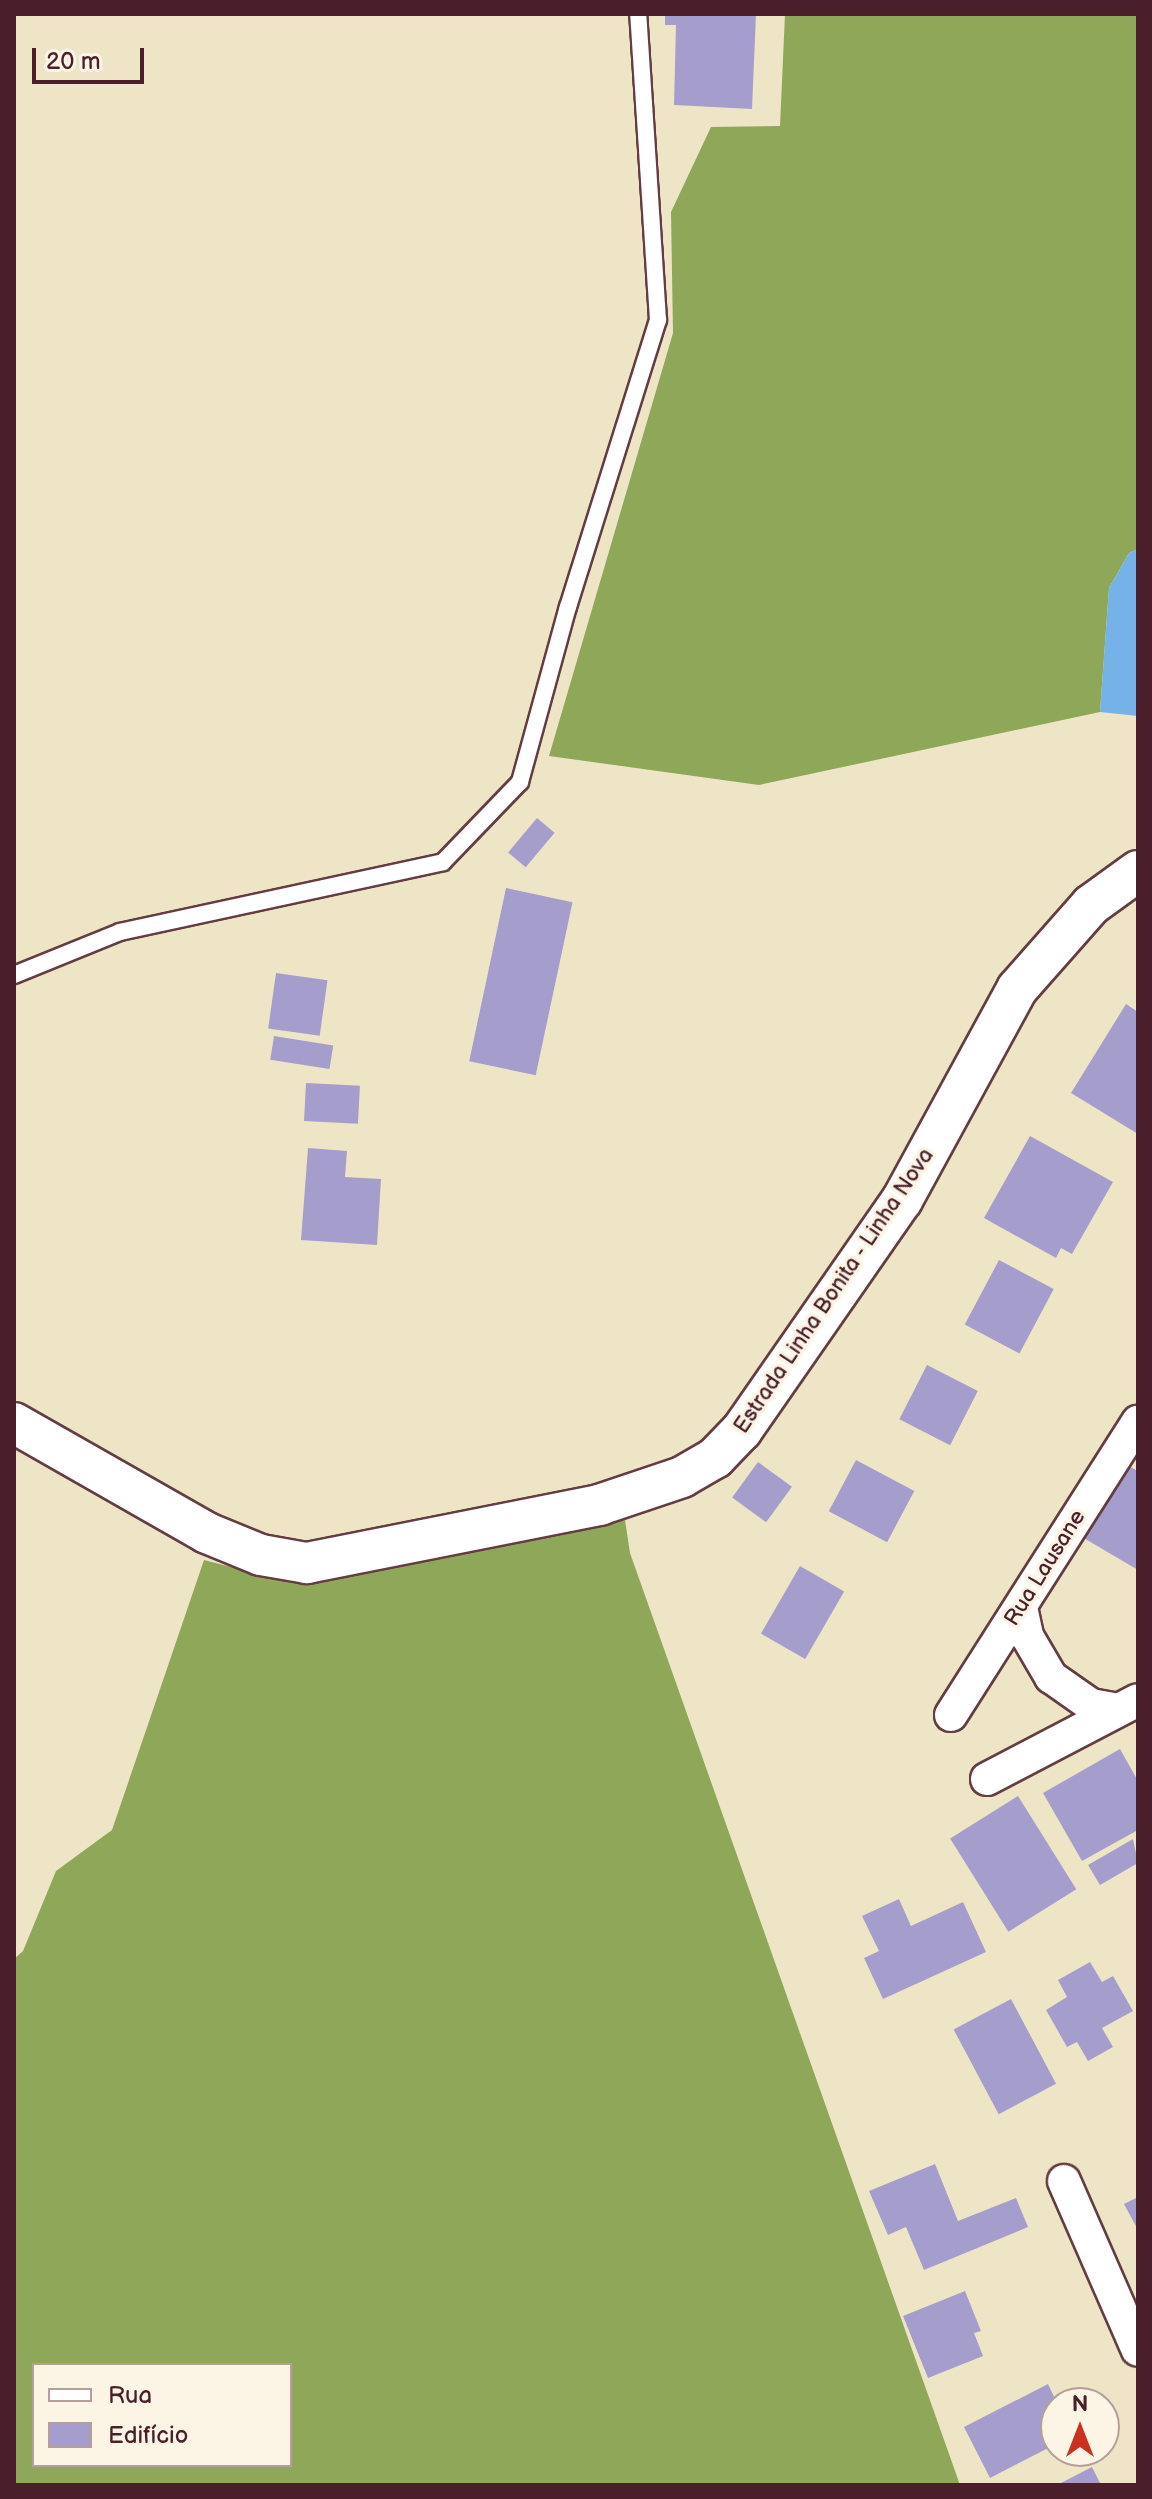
<!DOCTYPE html>
<html>
<head>
<meta charset="utf-8">
<style>
	body { margin:0 }
	#map { position:relative; width:1152px; height:2499px; overflow:hidden; background:#eee5c7; font-family:"Balsamiq Sans",sans-serif }
	div>[style] { position:absolute }
	.forest>* { inset:0; background:#8ea759 }
	.water>* { inset:0; background:#75b2e7 }
	.building>* { inset:0; background:#a59ecc; transform-origin:0 0 }
	.roads { filter:drop-shadow(2px 0 #633d42) drop-shadow(-2px 0 #633d42) drop-shadow(0 2px #633d42) drop-shadow(0 -2px #633d42) }
	.service>* { height:16px; margin:-8px; padding:0 8px; transform-origin:8px; border-radius:8px; background:#fff }
	.minor>* { height:32px; margin:-16px; padding:0 16px; transform-origin:16px; border-radius:16px; background:#fff }
	.tertiary>* { height:40px; margin:-20px; padding:0 20px; transform-origin:20px; border-radius:20px; background:#fff }
	span { translate:-50% -50%; white-space:nowrap; text-align:center; line-height:1.15; -webkit-text-stroke:7px #fcf5e5; paint-order:stroke }
	.street-label { font-size:22px; color:#4a1f2b }
	.frame { position:absolute; inset:0; border:16px solid #4a1f2b; pointer-events:none }
	.legend { position:absolute; left:32px; top:2363px; width:260px; height:104px; box-sizing:border-box; background:#fcf5e5; border:2px solid #b59f9b; margin:0; padding:10px 14px; list-style:none; font-size:24px; color:#4a1f2b }
	.legend li { display:flex; align-items:center; gap:16px; height:40px }
	.legend b { width:40px; border:2px solid #b59f9b }
	.north { position:absolute; left:1040px; top:2387px; width:80px; height:80px; box-sizing:border-box; background:#fcf5e5; border:2px solid #b59f9b; border-radius:50%; rotate:0deg; font-size:22px; font-weight:700; line-height:32px; text-align:center; color:#4a1f2b }
	.north::after { content:''; display:block; margin:auto; width:28px; height:36px; background:#c8321e; clip-path:polygon(50% 0,100% 100%,50% 72%,0 100%) }
	.scale { position:absolute; left:32px; top:48px; width:112px; height:36px; box-sizing:border-box; border:4px solid #4a1f2b; border-top:0; padding-left:10px; font-size:24px; line-height:28px; white-space:nowrap; color:#4a1f2b; -webkit-text-stroke:6px #fcf5e5; paint-order:stroke }
</style>
</head>
<body>
<div id="map">
	<div class="forest">
		<div style="clip-path:polygon(785px 14px,1138px 14px,1138px 549px,1129px 553px,1109px 588px,1100px 712px,759px 785px,549px 756px,673px 333px,671px 212px,711px 127px,780px 126px)"></div>
		<div style="clip-path:polygon(evenodd,625px 1520px,630px 1553px,960px 2485px,14px 2485px,14px 1959px,23px 1951px,56px 1871px,112px 1830px,204px 1560px,273px 1578px,321px 1578px,625px 1520px,34px 2365px,290px 2365px,290px 2465px,34px 2465px,34px 2365px)"></div>
	</div>
	<div class="water">
		<div style="clip-path:polygon(1138px 549px,1138px 716px,1100px 712px,1109px 588px,1129px 553px)"></div>
	</div>
	<div class="building">
		<div style="clip-path:polygon(665px 14px,756px 14px,752px 109px,674px 105px,676px 25px,665px 25px)"></div>
		<div style="left:537px;top:818px;width:23px;height:45px;rotate:40deg"></div>
		<div style="left:506px;top:888px;width:68px;height:177px;rotate:12deg"></div>
		<div style="left:276px;top:973px;width:52px;height:56px;rotate:8deg"></div>
		<div style="clip-path:polygon(1126px 1004px,1138px 1012px,1138px 1134px,1071px 1093px)"></div>
		<div style="left:274px;top:1036px;width:60px;height:24px;rotate:9deg"></div>
		<div style="left:306px;top:1083px;width:54px;height:38px;rotate:3deg"></div>
		<div style="clip-path:polygon(1030px 1136px,1113px 1182px,1072px 1254px,1061px 1248px,1056px 1258px,984px 1218px)"></div>
		<div style="clip-path:polygon(308px 1148px,347px 1151px,345px 1177px,381px 1179px,377px 1245px,301px 1240px)"></div>
		<div style="left:999px;top:1260px;width:62px;height:73px;rotate:28deg"></div>
		<div style="left:927px;top:1365px;width:57px;height:61px;rotate:27deg"></div>
		<div style="left:856px;top:1460px;width:66px;height:58px;rotate:28deg"></div>
		<div style="left:758px;top:1462px;width:42px;height:44px;rotate:36deg"></div>
		<div style="clip-path:polygon(1125px 1464px,1138px 1471px,1138px 1570px,1082px 1537px)"></div>
		<div style="left:800px;top:1566px;width:51px;height:78px;rotate:30deg"></div>
		<div style="clip-path:polygon(1120px 1749px,1138px 1781px,1138px 1830px,1082px 1861px,1043px 1793px)"></div>
		<div style="left:1018px;top:1796px;width:110px;height:80px;rotate:58deg"></div>
		<div style="clip-path:polygon(1133px 1839px,1138px 1863px,1100px 1885px,1088px 1865px)"></div>
		<div style="clip-path:polygon(899px 1899px,911px 1926px,963px 1902px,986px 1952px,883px 1999px,864px 1958px,879px 1951px,862px 1916px)"></div>
		<div style="clip-path:polygon(1090px 1962px,1102px 1982px,1113px 1976px,1133px 2011px,1102px 2028px,1113px 2047px,1088px 2061px,1077px 2042px,1067px 2047px,1046px 2010px,1067px 1997px,1058px 1980px)"></div>
		<div style="left:1011px;top:1999px;width:96px;height:65px;rotate:62deg"></div>
		<div style="clip-path:polygon(935px 2164px,958px 2221px,1016px 2198px,1028px 2227px,924px 2270px,906px 2227px,888px 2235px,869px 2191px)"></div>
		<div style="clip-path:polygon(1138px 2197px,1138px 2230px,1124px 2204px)"></div>
		<div style="clip-path:polygon(965px 2291px,981px 2331px,974px 2333px,983px 2356px,928px 2378px,903px 2316px)"></div>
		<div style="clip-path:polygon(1048px 2384px,1057px 2403px,1056px 2444px,990px 2478px,964px 2427px)"></div>
		<div style="clip-path:polygon(1092px 2467px,1101px 2485px,1057px 2485px)"></div>
	</div>
	<div class="roads">
		<div class="service">
			<div style="left:14px;top:975px;width:114px;rotate:-22.1deg"></div>
			<div style="left:120px;top:932px;width:330px;rotate:-12.2deg"></div>
			<div style="left:443px;top:862px;width:111px;rotate:-46.1deg"></div>
			<div style="left:520px;top:782px;width:181px;rotate:-74.7deg"></div>
			<div style="left:568px;top:607px;width:301px;rotate:-72.6deg"></div>
			<div style="left:658px;top:320px;width:307px;rotate:-93.7deg"></div>
		</div>
		<div class="minor">
			<div style="left:1021px;top:1607px;width:30px;rotate:78deg"></div>
			<div style="left:1027px;top:1636px;width:48px;rotate:59.7deg"></div>
			<div style="left:1051px;top:1677px;width:49px;rotate:35deg"></div>
			<div style="left:1091px;top:1705px;width:27px;rotate:10deg"></div>
			<div style="left:951px;top:1715px;width:348px;rotate:-57.5deg"></div>
			<div style="left:987px;top:1779px;width:170px;rotate:-27.6deg"></div>
			<div style="left:1064px;top:2181px;width:184px;rotate:66.4deg"></div>
		</div>
		<div class="tertiary">
			<div style="left:14px;top:1423px;width:222px;rotate:29.7deg"></div>
			<div style="left:207px;top:1533px;width:58px;rotate:22.2deg"></div>
			<div style="left:261px;top:1555px;width:47px;rotate:9.9deg"></div>
			<div style="left:307px;top:1563px;width:298px;rotate:-11.2deg"></div>
			<div style="left:599px;top:1505px;width:88px;rotate:-18.6deg"></div>
			<div style="left:682px;top:1477px;width:38px;rotate:-30deg"></div>
			<div style="left:715px;top:1458px;width:39px;rotate:-46deg"></div>
			<div style="left:742px;top:1430px;width:280px;rotate:-55.2deg"></div>
			<div style="left:902px;top:1200px;width:240px;rotate:-61.4deg"></div>
			<div style="left:1017px;top:989px;width:112px;rotate:-48.6deg"></div>
			<div style="left:1091px;top:905px;width:58px;rotate:-35.9deg"></div>
		</div>
	</div>
	<div class="street-label">
		<span style="left:834px;top:1291px;rotate:-56deg">Estrada Linha Bonita - Linha Nova</span>
		<span style="left:1045px;top:1568px;rotate:-58deg">Rua Lausane</span>
	</div>
	<div class="frame"></div>
	<ul class="legend">
	<li><b style="height:10px;background:#fff"></b>Rua</li>
	<li><b style="height:22px;background:#a59ecc"></b>Edifício</li>
	</ul>
	<div class="north">N</div>
	<div class="scale">20 m</div>
</div>
</body>
</html>
